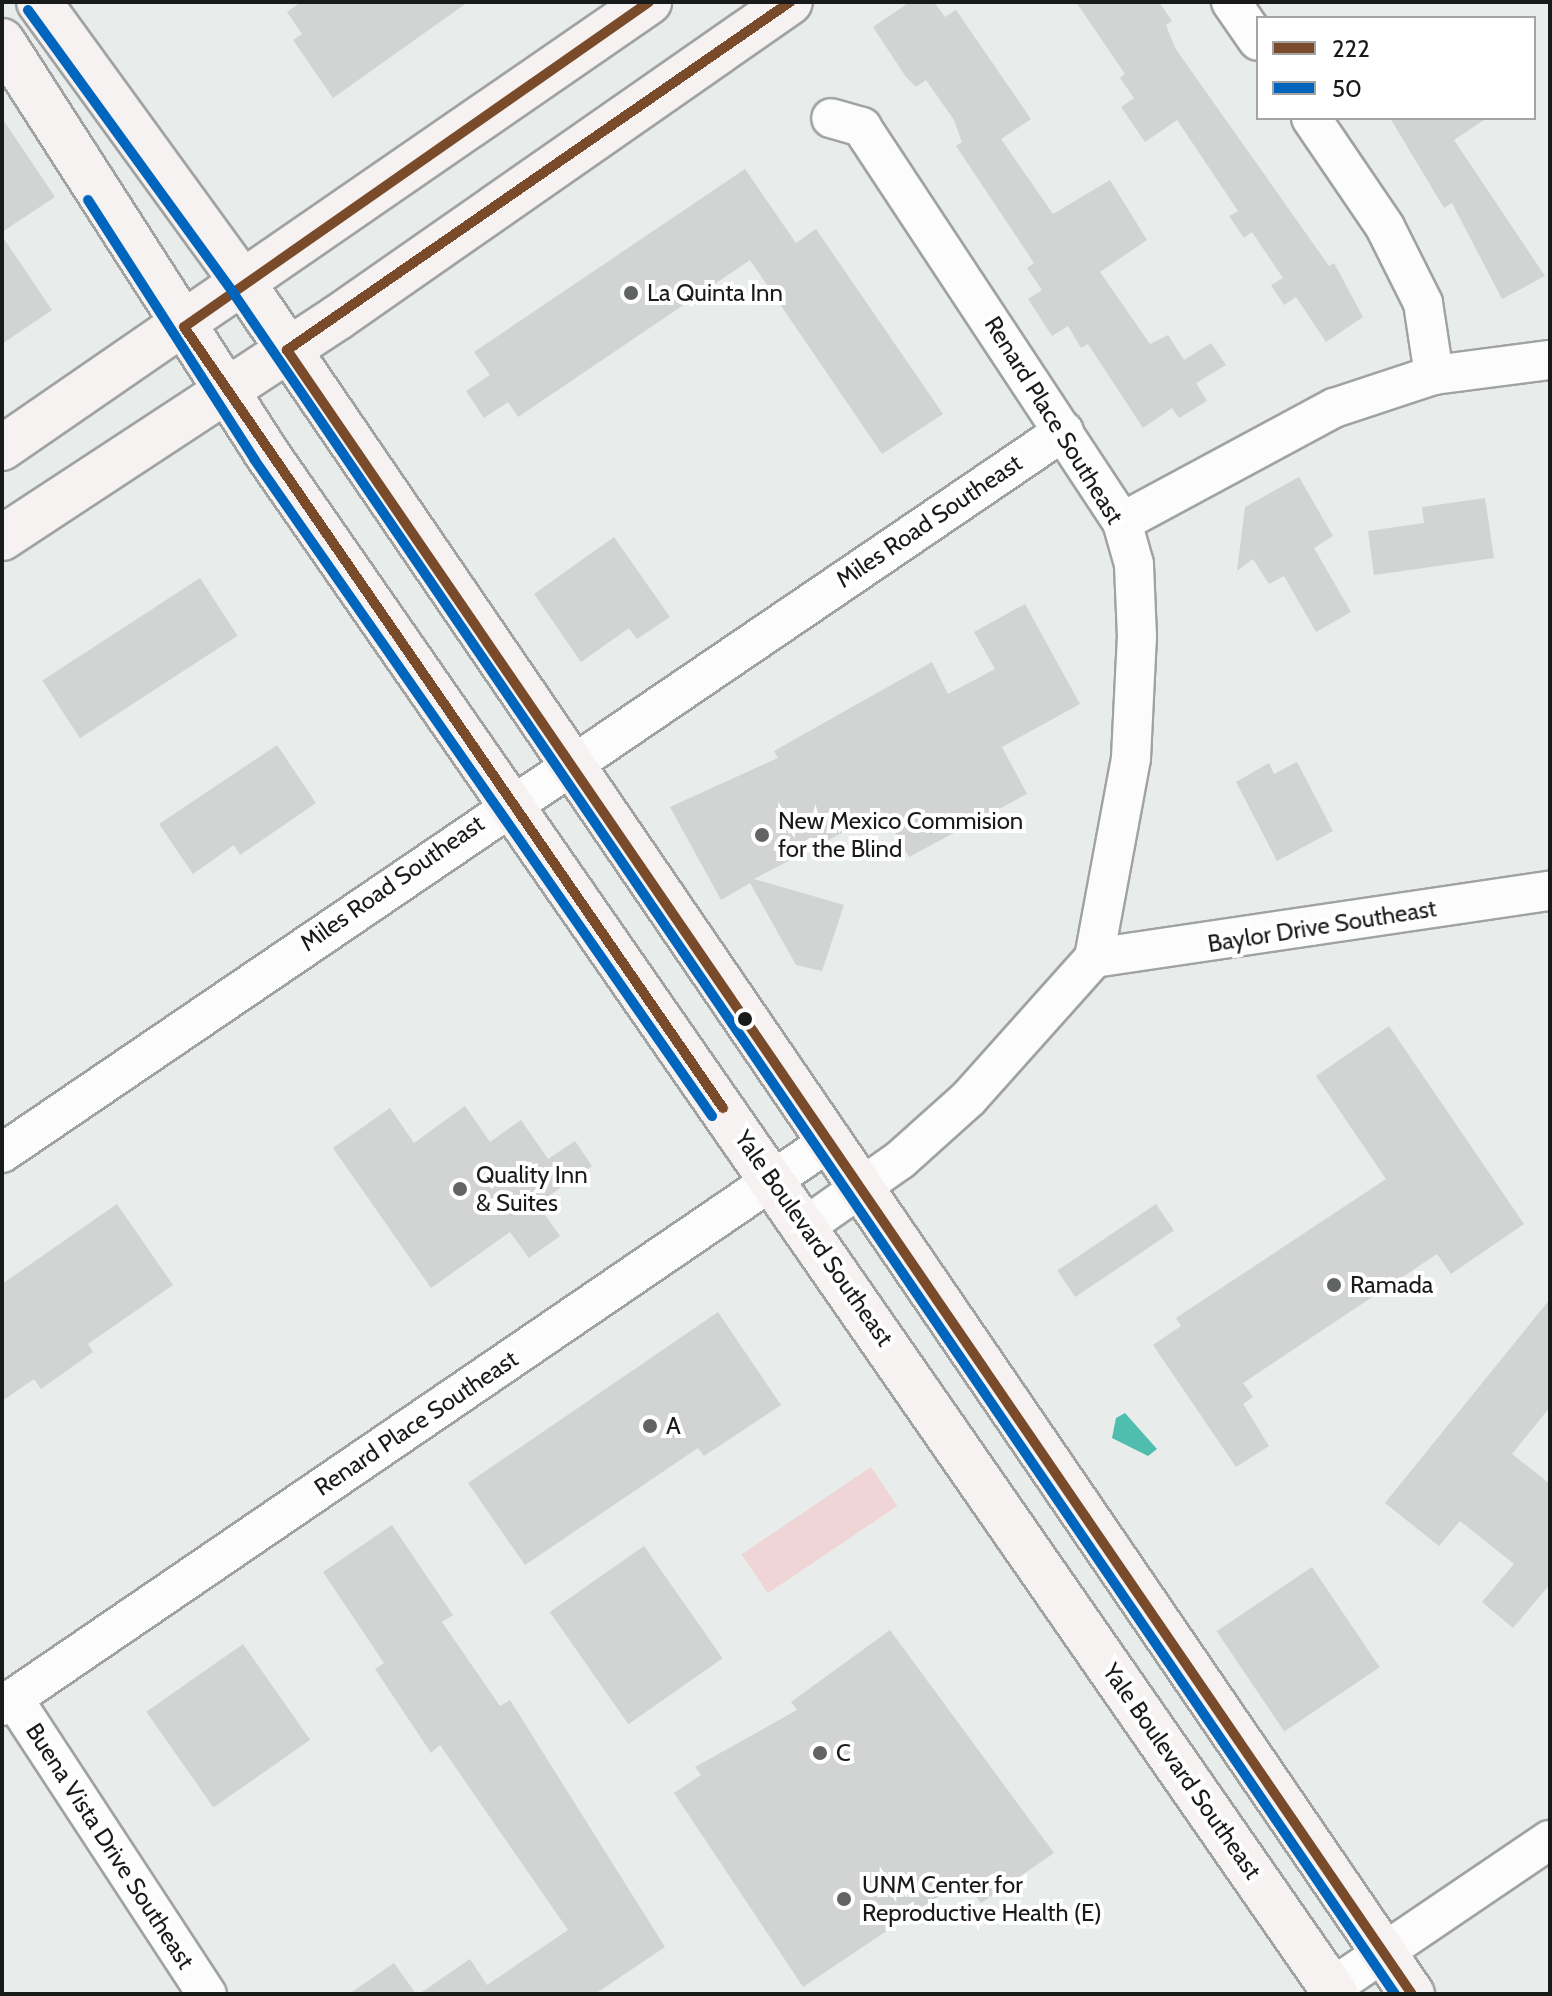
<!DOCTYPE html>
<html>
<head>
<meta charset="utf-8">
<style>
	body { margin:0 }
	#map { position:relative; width:1552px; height:1996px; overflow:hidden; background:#e8ecea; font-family:Cabin,sans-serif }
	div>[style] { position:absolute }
	.green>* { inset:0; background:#f0d5d6; transform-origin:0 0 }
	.water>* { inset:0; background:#4fbeae }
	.building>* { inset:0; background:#d1d4d2; transform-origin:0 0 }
	.roads { filter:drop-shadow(2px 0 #a0a3a2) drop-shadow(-2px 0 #a0a3a2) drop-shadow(0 2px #a0a3a2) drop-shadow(0 -2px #a0a3a2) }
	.minor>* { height:38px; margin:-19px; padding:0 19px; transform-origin:19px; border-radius:19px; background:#fcfcfc }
	.major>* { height:44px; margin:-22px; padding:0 22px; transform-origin:22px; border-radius:22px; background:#f6f2f2 }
	.bus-1>* { height:10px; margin:-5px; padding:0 5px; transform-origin:5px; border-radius:5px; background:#7a4b2a }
	.bus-2>* { height:10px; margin:-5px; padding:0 5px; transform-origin:5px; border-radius:5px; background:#0065bd }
	.dots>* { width:22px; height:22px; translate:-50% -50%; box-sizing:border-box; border:4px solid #fff; border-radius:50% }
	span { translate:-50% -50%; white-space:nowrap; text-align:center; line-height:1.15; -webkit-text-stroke:8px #fff; paint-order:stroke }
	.poi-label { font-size:24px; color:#191b1a }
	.left { translate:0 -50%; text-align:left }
	.street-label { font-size:24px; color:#191b1a }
	.frame { position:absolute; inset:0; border:4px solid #191b1a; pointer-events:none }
	.legend { position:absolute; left:1256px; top:16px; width:280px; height:104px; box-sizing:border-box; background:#fff; border:2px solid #a3a4a3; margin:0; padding:10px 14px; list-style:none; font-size:24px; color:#191b1a }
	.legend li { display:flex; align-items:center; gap:16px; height:40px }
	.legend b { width:40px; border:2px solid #a3a4a3 }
</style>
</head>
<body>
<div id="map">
	<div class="green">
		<div style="left:871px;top:1467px;width:47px;height:156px;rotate:56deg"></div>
	</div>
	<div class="water">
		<div style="clip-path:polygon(1125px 1413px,1157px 1449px,1148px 1456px,1112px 1438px,1116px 1418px)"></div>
	</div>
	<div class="building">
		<div style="clip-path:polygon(301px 2px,468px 2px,333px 98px,293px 40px,302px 34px,287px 12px)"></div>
		<div style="clip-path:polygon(910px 2px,934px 2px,945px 17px,956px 10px,1031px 119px,1001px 139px,1053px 214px,1110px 180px,1147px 240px,1100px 272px,1150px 344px,1168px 335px,1184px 360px,1211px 343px,1226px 365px,1196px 383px,1207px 401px,1179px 418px,1172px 408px,1143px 428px,1088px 344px,1081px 348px,1068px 326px,1052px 336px,1028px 299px,1042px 290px,1027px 268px,1034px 263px,956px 146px,962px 142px,954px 120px,926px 80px,916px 87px,906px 77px,873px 27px)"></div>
		<div style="clip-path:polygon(1076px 2px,1159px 2px,1172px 21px,1166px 25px,1175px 48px,1329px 266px,1334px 263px,1363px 317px,1326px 342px,1296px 297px,1284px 305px,1271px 285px,1283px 278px,1252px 232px,1244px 238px,1229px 216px,1238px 211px,1177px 120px,1145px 142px,1121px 107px,1134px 98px,1120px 78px,1125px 74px)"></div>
		<div style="clip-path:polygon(2px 118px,55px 197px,2px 232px)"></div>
		<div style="clip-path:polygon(1390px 118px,1487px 118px,1454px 140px,1545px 276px,1502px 299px,1452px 203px,1444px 208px)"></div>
		<div style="clip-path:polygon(745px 169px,796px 243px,816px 229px,943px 414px,882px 454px,750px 260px,518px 417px,508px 402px,484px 418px,466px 391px,490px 375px,474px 352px)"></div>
		<div style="clip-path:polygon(2px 236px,52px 310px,2px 344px)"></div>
		<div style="clip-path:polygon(1299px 477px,1333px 536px,1314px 548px,1351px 612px,1316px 632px,1284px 576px,1269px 584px,1253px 559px,1237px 571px,1245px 507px)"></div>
		<div style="clip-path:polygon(1485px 498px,1494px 558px,1374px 575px,1368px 531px,1424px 523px,1422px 507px)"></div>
		<div style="clip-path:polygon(614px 537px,670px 617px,637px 639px,629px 628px,581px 662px,534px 594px)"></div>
		<div style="left:200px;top:578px;width:69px;height:188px;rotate:57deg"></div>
		<div style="clip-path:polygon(1025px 604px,1080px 704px,1002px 747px,1027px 794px,909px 857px,882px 812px,754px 879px,844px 905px,822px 971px,796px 965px,750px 883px,721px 900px,670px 807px,778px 758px,774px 751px,932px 662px,948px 694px,995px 669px,974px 632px)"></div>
		<div style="clip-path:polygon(277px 745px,316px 803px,240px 855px,234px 845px,193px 874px,159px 824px)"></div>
		<div style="clip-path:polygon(1297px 762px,1333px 831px,1277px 861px,1236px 782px,1269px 763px,1274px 774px)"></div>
		<div style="clip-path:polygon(1389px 1026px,1524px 1224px,1451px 1274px,1437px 1254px,1243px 1383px,1253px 1397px,1243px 1404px,1269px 1446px,1236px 1467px,1153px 1345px,1181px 1326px,1176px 1318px,1386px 1179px,1316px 1076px)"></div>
		<div style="clip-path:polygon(465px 1106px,490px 1142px,521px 1120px,548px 1159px,575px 1141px,592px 1166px,537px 1204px,560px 1236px,529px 1258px,510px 1232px,431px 1288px,333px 1148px,390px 1108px,414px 1143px)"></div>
		<div style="clip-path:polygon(117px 1204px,173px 1285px,88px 1344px,93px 1352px,41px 1389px,34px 1379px,2px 1401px,2px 1284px)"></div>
		<div style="left:1156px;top:1204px;width:32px;height:119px;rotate:56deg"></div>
		<div style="clip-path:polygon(1550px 1299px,1550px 1407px,1512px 1454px,1550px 1484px,1550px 1584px,1513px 1628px,1482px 1602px,1514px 1564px,1460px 1521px,1439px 1546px,1385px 1503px)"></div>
		<div style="clip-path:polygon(718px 1312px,781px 1405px,704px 1456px,698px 1448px,525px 1565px,468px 1483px)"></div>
		<div style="clip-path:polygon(392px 1525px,453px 1615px,442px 1622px,500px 1706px,510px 1700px,665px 1947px,595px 1994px,419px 1994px,470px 1959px,487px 1985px,568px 1930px,440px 1745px,431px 1753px,375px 1669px,384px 1663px,323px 1572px)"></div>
		<div style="left:644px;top:1546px;width:137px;height:115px;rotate:55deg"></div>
		<div style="left:1312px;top:1567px;width:121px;height:115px;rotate:56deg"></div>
		<div style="clip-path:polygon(890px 1630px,1054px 1853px,981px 1903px,964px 1879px,803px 1987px,674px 1793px,701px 1775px,695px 1767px,797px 1710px,791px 1702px)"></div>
		<div style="left:243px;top:1644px;width:117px;height:118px;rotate:55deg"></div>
		<div style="clip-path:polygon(394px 1963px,416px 1994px,349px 1994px)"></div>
	</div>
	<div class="roads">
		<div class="minor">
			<div style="left:1231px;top:2px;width:47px;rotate:55.3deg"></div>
			<div style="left:1311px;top:118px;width:132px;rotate:55.8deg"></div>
			<div style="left:1385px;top:227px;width:85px;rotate:63.4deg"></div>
			<div style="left:1423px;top:303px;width:73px;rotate:81.3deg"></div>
			<div style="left:1122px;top:522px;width:241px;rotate:-28.3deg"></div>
			<div style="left:1334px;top:408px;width:105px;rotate:-18.3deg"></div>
			<div style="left:1434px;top:375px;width:117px;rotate:-7.4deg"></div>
			<div style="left:1094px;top:958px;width:461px;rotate:-8.4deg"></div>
			<div style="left:2px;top:1153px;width:1284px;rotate:-34.21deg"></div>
			<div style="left:806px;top:1226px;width:115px;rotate:-35.1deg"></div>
			<div style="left:900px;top:1160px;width:93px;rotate:-41.9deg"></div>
			<div style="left:969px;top:1098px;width:188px;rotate:-48.2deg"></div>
			<div style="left:1094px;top:958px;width:203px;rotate:-79.5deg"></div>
			<div style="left:1131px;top:758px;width:121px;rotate:-87.2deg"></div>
			<div style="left:1137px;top:637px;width:73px;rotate:-92.4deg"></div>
			<div style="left:1134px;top:564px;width:44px;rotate:-105.9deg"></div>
			<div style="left:1122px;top:522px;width:473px;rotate:-123.4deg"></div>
			<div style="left:862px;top:127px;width:32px;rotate:-164deg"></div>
			<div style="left:13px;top:1698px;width:354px;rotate:56.8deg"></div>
			<div style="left:2px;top:1706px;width:1002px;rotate:-34.31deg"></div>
			<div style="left:1331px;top:1988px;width:264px;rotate:-34.1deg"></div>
		</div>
		<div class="major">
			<div style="left:39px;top:2px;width:351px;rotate:54deg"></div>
			<div style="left:245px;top:286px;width:2069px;rotate:55.66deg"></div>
			<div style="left:2px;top:41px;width:487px;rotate:57.3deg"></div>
			<div style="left:265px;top:451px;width:1878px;rotate:55.24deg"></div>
			<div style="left:2px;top:448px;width:786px;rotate:-34.58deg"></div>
			<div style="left:2px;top:538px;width:401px;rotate:-33.3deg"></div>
			<div style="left:337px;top:318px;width:552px;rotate:-34.9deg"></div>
		</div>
	</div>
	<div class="bus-1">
		<div style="left:649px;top:2px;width:567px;rotate:145.05deg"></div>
		<div style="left:184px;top:327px;width:949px;rotate:55.39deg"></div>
		<div style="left:790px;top:2px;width:612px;rotate:145.32deg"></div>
		<div style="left:287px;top:350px;width:1992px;rotate:55.62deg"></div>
	</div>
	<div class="bus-2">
		<div style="left:28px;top:10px;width:351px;rotate:54deg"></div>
		<div style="left:234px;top:294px;width:2059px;rotate:55.67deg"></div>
		<div style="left:88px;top:200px;width:308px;rotate:57.3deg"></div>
		<div style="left:254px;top:459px;width:801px;rotate:55.12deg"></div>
	</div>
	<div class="dots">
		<div style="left:631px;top:293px;background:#616463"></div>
		<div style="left:762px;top:835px;background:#616463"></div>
		<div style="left:745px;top:1019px;background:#191b1a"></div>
		<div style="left:460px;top:1189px;background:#616463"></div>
		<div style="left:1334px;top:1285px;background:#616463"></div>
		<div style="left:650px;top:1426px;background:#616463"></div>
		<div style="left:820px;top:1753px;background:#616463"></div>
		<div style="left:844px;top:1899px;background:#616463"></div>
	</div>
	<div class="poi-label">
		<span class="left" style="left:647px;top:293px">La Quinta Inn</span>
		<span class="left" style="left:778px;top:835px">New Mexico Commision<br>for the Blind</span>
		<span class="left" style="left:476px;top:1189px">Quality Inn<br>&amp; Suites</span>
		<span class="left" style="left:1350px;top:1285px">Ramada</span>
		<span class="left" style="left:666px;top:1426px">A</span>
		<span class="left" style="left:836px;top:1753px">C</span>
		<span class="left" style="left:862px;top:1899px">UNM Center for<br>Reproductive Health (E)</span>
	</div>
	<div class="street-label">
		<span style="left:1054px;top:420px;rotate:58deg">Renard Place Southeast</span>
		<span style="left:929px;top:521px;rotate:-34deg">Miles Road Southeast</span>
		<span style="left:392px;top:883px;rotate:-35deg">Miles Road Southeast</span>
		<span style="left:1322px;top:926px;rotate:-9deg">Baylor Drive Southeast</span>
		<span style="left:814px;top:1238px;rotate:55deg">Yale Boulevard Southeast</span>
		<span style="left:416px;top:1423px;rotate:-34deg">Renard Place Southeast</span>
		<span style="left:1182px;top:1771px;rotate:55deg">Yale Boulevard Southeast</span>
		<span style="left:110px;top:1846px;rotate:57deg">Buena Vista Drive Southeast</span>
	</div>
	<div class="frame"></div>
	<ul class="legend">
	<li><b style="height:10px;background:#7a4b2a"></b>222</li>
	<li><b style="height:10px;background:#0065bd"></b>50</li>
	</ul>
</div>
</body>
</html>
